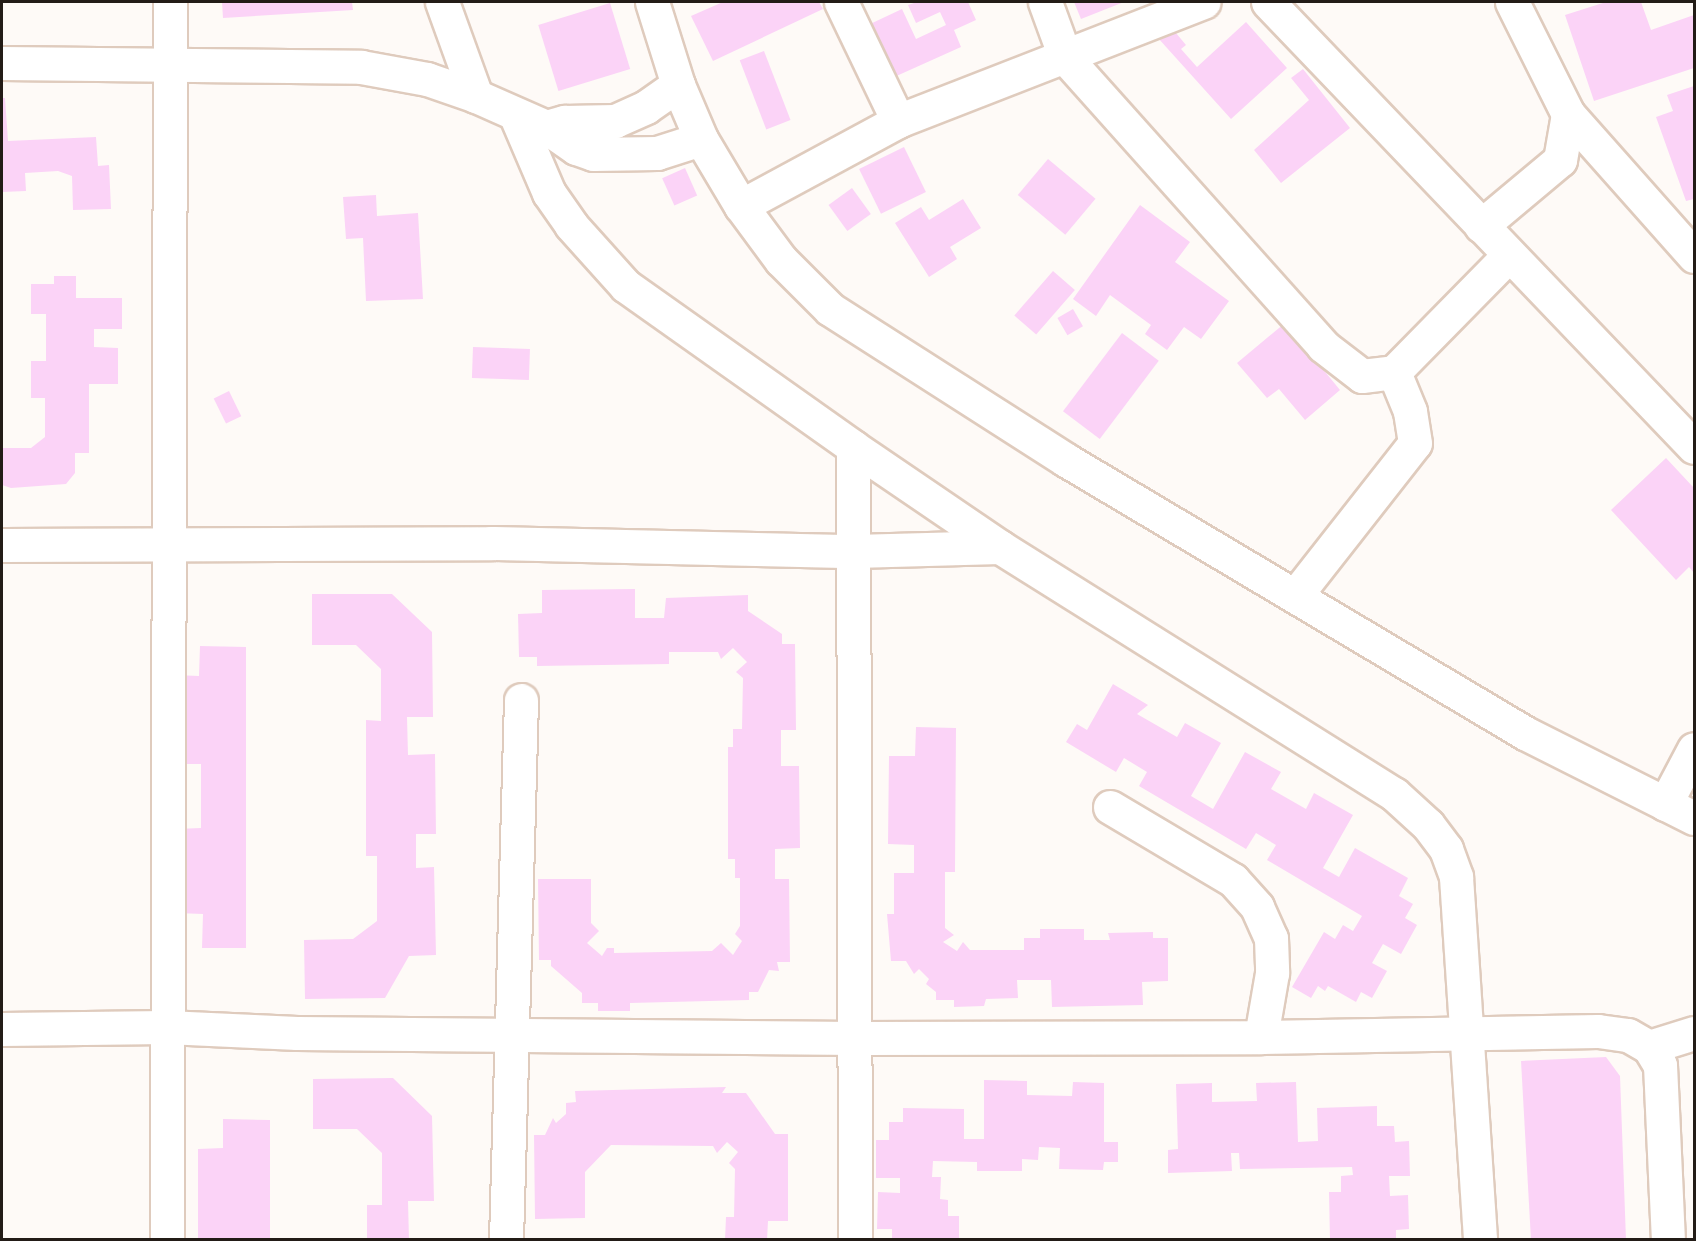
<!DOCTYPE html>
<html>
<head>
<meta charset="utf-8">
<style>
	body { margin:0 }
	#map { position:relative; width:1696px; height:1241px; overflow:hidden; background:#fefaf7; font-family:Merriweather,serif }
	div>[style] { position:absolute }
	.building>* { inset:0; background:#fbd3f7; transform-origin:0 0 }
	.roads { filter:drop-shadow(2px 0 #dfcbbd) drop-shadow(-2px 0 #dfcbbd) drop-shadow(0 2px #dfcbbd) drop-shadow(0 -2px #dfcbbd) }
	.minor>* { height:33px; margin:-16.5px; padding:0 16.5px; transform-origin:16.5px; border-radius:16.5px; background:#fff }
	span { translate:-50% -50%; white-space:nowrap; text-align:center; line-height:1.15; -webkit-text-stroke:4.5px #fff; paint-order:stroke }
	.frame { position:absolute; inset:0; border:3px solid #231c17; pointer-events:none }
</style>
</head>
<body>
<div id="map">
	<div class="building">
		<div style="clip-path:polygon(222px 2px,352px 2px,353px 10px,223px 18px)"></div>
		<div style="clip-path:polygon(723px 2px,819px 2px,823px 9px,713px 61px,691px 16px)"></div>
		<div style="clip-path:polygon(917px 2px,968px 2px,976px 20px,954px 30px,961px 47px,892px 78px,868px 25px,902px 9px,916px 39px,946px 25px,940px 12px,916px 23px,908px 5px)"></div>
		<div style="clip-path:polygon(1074px 2px,1124px 2px,1081px 19px)"></div>
		<div style="clip-path:polygon(1606px 2px,1641px 2px,1651px 30px,1694px 15px,1694px 68px,1594px 101px,1565px 15px)"></div>
		<div style="left:610px;top:3px;width:69px;height:75px;rotate:73deg"></div>
		<div style="clip-path:polygon(1246px 22px,1287px 68px,1231px 119px,1158px 38px,1171px 27px,1186px 45px,1181px 49px,1197px 67px)"></div>
		<div style="left:764px;top:51px;width:74px;height:26px;rotate:69deg"></div>
		<div style="clip-path:polygon(1303px 69px,1350px 128px,1281px 183px,1254px 150px,1309px 100px,1291px 78px)"></div>
		<div style="clip-path:polygon(1694px 86px,1694px 199px,1686px 201px,1656px 117px,1673px 111px,1667px 95px)"></div>
		<div style="clip-path:polygon(2px 98px,5px 98px,8px 141px,96px 137px,98px 166px,109px 165px,111px 209px,73px 210px,72px 176px,58px 171px,25px 173px,26px 191px,2px 192px)"></div>
		<div style="left:904px;top:147px;width:50px;height:50px;rotate:64deg"></div>
		<div style="left:1048px;top:159px;width:62px;height:47px;rotate:40deg"></div>
		<div style="left:685px;top:168px;width:30px;height:25px;rotate:66deg"></div>
		<div style="left:852px;top:188px;width:32px;height:29px;rotate:54deg"></div>
		<div style="clip-path:polygon(376px 195px,377px 216px,418px 213px,423px 299px,366px 301px,363px 238px,346px 239px,343px 197px)"></div>
		<div style="clip-path:polygon(963px 199px,981px 228px,950px 247px,957px 259px,929px 277px,895px 223px,921px 207px,929px 220px)"></div>
		<div style="clip-path:polygon(1140px 205px,1190px 242px,1175px 262px,1229px 301px,1201px 339px,1184px 327px,1167px 350px,1145px 334px,1151px 325px,1110px 295px,1096px 316px,1073px 299px)"></div>
		<div style="left:1053px;top:271px;width:29px;height:59px;rotate:41deg"></div>
		<div style="clip-path:polygon(54px 276px,76px 276px,76px 298px,122px 298px,122px 329px,94px 329px,94px 347px,118px 348px,118px 384px,89px 384px,89px 453px,75px 453px,75px 473px,66px 484px,11px 488px,2px 485px,2px 448px,31px 448px,45px 437px,45px 398px,31px 398px,31px 361px,46px 361px,46px 314px,31px 314px,31px 284px,54px 284px)"></div>
		<div style="left:1073px;top:309px;width:20px;height:18px;rotate:60deg"></div>
		<div style="clip-path:polygon(1285px 323px,1340px 390px,1305px 420px,1279px 389px,1267px 398px,1237px 363px)"></div>
		<div style="left:1122px;top:333px;width:46px;height:98px;rotate:37deg"></div>
		<div style="left:473px;top:347px;width:57px;height:31px;rotate:2deg"></div>
		<div style="left:229px;top:391px;width:28px;height:17px;rotate:64deg"></div>
		<div style="clip-path:polygon(1666px 458px,1694px 488px,1694px 573px,1689px 567px,1676px 580px,1611px 510px)"></div>
		<div style="clip-path:polygon(635px 589px,635px 618px,664px 618px,666px 598px,748px 595px,748px 611px,782px 634px,782px 644px,795px 644px,796px 730px,781px 730px,781px 766px,799px 766px,800px 848px,775px 849px,775px 879px,789px 879px,790px 962px,777px 962px,779px 971px,769px 970px,758px 992px,749px 992px,749px 1000px,630px 1003px,630px 1011px,598px 1011px,598px 1003px,582px 1003px,582px 993px,551px 966px,551px 960px,539px 960px,538px 879px,591px 879px,591px 923px,599px 931px,587px 943px,602px 956px,607px 948px,614px 948px,614px 953px,712px 951px,721px 943px,733px 955px,742px 941px,735px 934px,740px 926px,740px 878px,735px 878px,735px 859px,728px 859px,728px 747px,733px 747px,733px 729px,742px 729px,743px 678px,736px 672px,747px 662px,733px 648px,721px 659px,718px 652px,669px 652px,669px 664px,537px 666px,537px 657px,519px 657px,518px 614px,542px 613px,542px 590px)"></div>
		<div style="clip-path:polygon(312px 594px,392px 594px,432px 632px,433px 717px,407px 717px,408px 755px,435px 754px,436px 834px,416px 834px,416px 868px,434px 867px,436px 955px,409px 956px,385px 998px,305px 999px,304px 940px,353px 939px,377px 921px,377px 856px,366px 856px,366px 720px,381px 721px,381px 669px,356px 645px,312px 645px)"></div>
		<div style="clip-path:polygon(200px 646px,246px 647px,246px 948px,202px 948px,203px 914px,176px 913px,176px 829px,201px 828px,201px 764px,174px 764px,174px 675px,199px 676px)"></div>
		<div style="clip-path:polygon(1113px 684px,1148px 705px,1137px 714px,1177px 737px,1185px 723px,1221px 743px,1191px 796px,1213px 809px,1245px 752px,1281px 772px,1271px 789px,1306px 809px,1314px 793px,1353px 815px,1323px 868px,1339px 877px,1355px 848px,1408px 878px,1399px 896px,1413px 904px,1405px 918px,1417px 925px,1401px 954px,1383px 944px,1372px 963px,1387px 971px,1372px 998px,1361px 992px,1356px 1002px,1328px 986px,1325px 991px,1318px 986px,1311px 998px,1292px 987px,1324px 932px,1335px 939px,1343px 925px,1353px 931px,1362px 916px,1267px 860px,1276px 845px,1256px 833px,1246px 849px,1139px 786px,1147px 772px,1124px 758px,1116px 772px,1066px 742px,1077px 724px,1087px 730px)"></div>
		<div style="clip-path:polygon(916px 727px,956px 728px,955px 872px,945px 872px,945px 928px,954px 935px,943px 942px,957px 951px,963px 942px,970px 950px,1024px 950px,1024px 938px,1040px 938px,1040px 929px,1084px 929px,1084px 940px,1110px 940px,1108px 933px,1153px 932px,1153px 938px,1168px 938px,1168px 981px,1142px 982px,1143px 1005px,1052px 1007px,1051px 980px,1017px 980px,1018px 998px,986px 999px,984px 1006px,954px 1007px,954px 1000px,936px 1000px,936px 992px,926px 984px,929px 979px,919px 969px,914px 974px,906px 961px,891px 961px,887px 914px,894px 914px,894px 873px,914px 873px,914px 845px,888px 844px,889px 756px,915px 756px)"></div>
		<div style="clip-path:polygon(1606px 1057px,1620px 1076px,1626px 1240px,1531px 1240px,1521px 1061px)"></div>
		<div style="clip-path:polygon(393px 1078px,432px 1116px,434px 1201px,408px 1201px,409px 1240px,367px 1240px,367px 1205px,382px 1205px,382px 1153px,357px 1129px,313px 1129px,313px 1079px)"></div>
		<div style="clip-path:polygon(984px 1080px,1027px 1081px,1027px 1095px,1072px 1096px,1073px 1082px,1104px 1083px,1104px 1142px,1118px 1142px,1118px 1162px,1104px 1162px,1103px 1170px,1059px 1169px,1060px 1148px,1039px 1147px,1038px 1160px,1022px 1159px,1022px 1171px,977px 1171px,977px 1162px,933px 1161px,932px 1177px,941px 1177px,940px 1199px,948px 1200px,948px 1216px,959px 1216px,959px 1240px,892px 1240px,892px 1229px,877px 1229px,878px 1192px,900px 1193px,900px 1178px,876px 1178px,876px 1140px,889px 1140px,889px 1122px,903px 1122px,903px 1108px,964px 1109px,964px 1139px,984px 1139px)"></div>
		<div style="clip-path:polygon(1296px 1082px,1298px 1142px,1318px 1141px,1317px 1108px,1377px 1106px,1377px 1126px,1394px 1126px,1395px 1142px,1409px 1141px,1410px 1176px,1389px 1176px,1390px 1196px,1408px 1195px,1409px 1229px,1396px 1230px,1396px 1240px,1330px 1240px,1329px 1192px,1341px 1192px,1341px 1176px,1353px 1175px,1352px 1167px,1240px 1169px,1239px 1153px,1231px 1153px,1232px 1171px,1168px 1173px,1168px 1150px,1178px 1149px,1176px 1084px,1212px 1083px,1212px 1102px,1257px 1101px,1256px 1083px)"></div>
		<div style="clip-path:polygon(726px 1087px,722px 1093px,746px 1093px,775px 1134px,788px 1134px,788px 1221px,768px 1221px,767px 1240px,725px 1240px,726px 1217px,734px 1217px,735px 1169px,729px 1163px,738px 1152px,727px 1142px,717px 1153px,713px 1146px,611px 1145px,585px 1172px,585px 1218px,535px 1219px,534px 1135px,545px 1135px,553px 1118px,556px 1123px,566px 1114px,566px 1103px,576px 1102px,575px 1091px)"></div>
		<div style="clip-path:polygon(223px 1119px,270px 1120px,270px 1240px,198px 1238px,198px 1149px,223px 1148px)"></div>
	</div>
	<div class="roads">
		<div class="minor">
			<div style="left:442px;top:2px;width:100px;rotate:70.1deg"></div>
			<div style="left:652px;top:2px;width:87px;rotate:72.6deg"></div>
			<div style="left:678px;top:85px;width:59px;rotate:66.9deg"></div>
			<div style="left:701px;top:139px;width:78px;rotate:59.2deg"></div>
			<div style="left:741px;top:206px;width:67px;rotate:53.5deg"></div>
			<div style="left:781px;top:260px;width:69px;rotate:45deg"></div>
			<div style="left:830px;top:309px;width:280px;rotate:32.6deg"></div>
			<div style="left:1066px;top:460px;width:534px;rotate:30.74deg"></div>
			<div style="left:1525px;top:733px;width:189px;rotate:26.7deg"></div>
			<div style="left:841px;top:2px;width:132px;rotate:64.4deg"></div>
			<div style="left:1045px;top:2px;width:59px;rotate:70deg"></div>
			<div style="left:1065px;top:57px;width:387px;rotate:48.2deg"></div>
			<div style="left:1323px;top:346px;width:49px;rotate:37.6deg"></div>
			<div style="left:1362px;top:376px;width:32px;rotate:-7deg"></div>
			<div style="left:1394px;top:372px;width:163px;rotate:-45.5deg"></div>
			<div style="left:1268px;top:2px;width:616px;rotate:46.25deg"></div>
			<div style="left:2px;top:63px;width:359px;rotate:0.6deg"></div>
			<div style="left:361px;top:67px;width:67px;rotate:10.3deg"></div>
			<div style="left:427px;top:79px;width:52px;rotate:19.1deg"></div>
			<div style="left:476px;top:96px;width:77px;rotate:23.9deg"></div>
			<div style="left:546px;top:127px;width:37px;rotate:35deg"></div>
			<div style="left:576px;top:148px;width:18px;rotate:19deg"></div>
			<div style="left:593px;top:154px;width:64px;rotate:-0.9deg"></div>
			<div style="left:657px;top:153px;width:46px;rotate:-17.7deg"></div>
			<div style="left:1568px;top:114px;width:190px;rotate:48.4deg"></div>
			<div style="left:516px;top:116px;width:84px;rotate:66.8deg"></div>
			<div style="left:549px;top:193px;width:39px;rotate:55deg"></div>
			<div style="left:571px;top:225px;width:82px;rotate:48deg"></div>
			<div style="left:626px;top:286px;width:278px;rotate:35.3deg"></div>
			<div style="left:853px;top:447px;width:793px;rotate:89.86deg"></div>
			<div style="left:546px;top:127px;width:19px;rotate:-16deg"></div>
			<div style="left:564px;top:122px;width:51px;rotate:-1.1deg"></div>
			<div style="left:615px;top:121px;width:34px;rotate:-24deg"></div>
			<div style="left:646px;top:107px;width:39px;rotate:-35deg"></div>
			<div style="left:741px;top:206px;width:179px;rotate:-28.4deg"></div>
			<div style="left:898px;top:121px;width:328px;rotate:-21.3deg"></div>
			<div style="left:1481px;top:226px;width:103px;rotate:-39.9deg"></div>
			<div style="left:1560px;top:160px;width:47px;rotate:-80.1deg"></div>
			<div style="left:1568px;top:114px;width:125px;rotate:-116.6deg"></div>
			<div style="left:853px;top:447px;width:178px;rotate:34.2deg"></div>
			<div style="left:1000px;top:547px;width:465px;rotate:32.1deg"></div>
			<div style="left:1394px;top:794px;width:46px;rotate:42.4deg"></div>
			<div style="left:1428px;top:825px;width:30px;rotate:53deg"></div>
			<div style="left:1446px;top:849px;width:30px;rotate:70deg"></div>
			<div style="left:1456px;top:877px;width:364px;rotate:86.2deg"></div>
			<div style="left:2px;top:545px;width:489px;rotate:-0.2deg"></div>
			<div style="left:491px;top:543px;width:363px;rotate:1.3deg"></div>
			<div style="left:854px;top:551px;width:146px;rotate:-1.6deg"></div>
			<div style="left:1295px;top:596px;width:194px;rotate:-51.9deg"></div>
			<div style="left:1415px;top:443px;width:32px;rotate:-99deg"></div>
			<div style="left:1410px;top:411px;width:42px;rotate:-112.3deg"></div>
			<div style="left:1665px;top:804px;width:62px;rotate:-62.2deg"></div>
			<div style="left:1110px;top:807px;width:143px;rotate:30.7deg"></div>
			<div style="left:1233px;top:880px;width:36px;rotate:48deg"></div>
			<div style="left:1257px;top:907px;width:34px;rotate:66deg"></div>
			<div style="left:1271px;top:938px;width:35px;rotate:88deg"></div>
			<div style="left:1272px;top:973px;width:65px;rotate:99.8deg"></div>
			<div style="left:2px;top:1029px;width:164px;rotate:-0.7deg"></div>
			<div style="left:166px;top:1027px;width:131px;rotate:2.6deg"></div>
			<div style="left:297px;top:1033px;width:559px;rotate:0.51deg"></div>
			<div style="left:856px;top:1038px;width:405px;rotate:-0.1deg"></div>
			<div style="left:1261px;top:1037px;width:337px;rotate:-1deg"></div>
			<div style="left:1598px;top:1031px;width:30px;rotate:8deg"></div>
			<div style="left:1628px;top:1035px;width:24px;rotate:30deg"></div>
			<div style="left:1649px;top:1047px;width:21px;rotate:59deg"></div>
			<div style="left:1660px;top:1065px;width:175px;rotate:87.4deg"></div>
			<div style="left:1649px;top:1047px;width:47px;rotate:-17.3deg"></div>
			<div style="left:167px;top:1240px;width:1238px;rotate:-89.86deg"></div>
			<div style="left:506px;top:1240px;width:540px;rotate:-88.41deg"></div>
		</div>
	</div>
	<div class="frame"></div>
</div>
</body>
</html>
